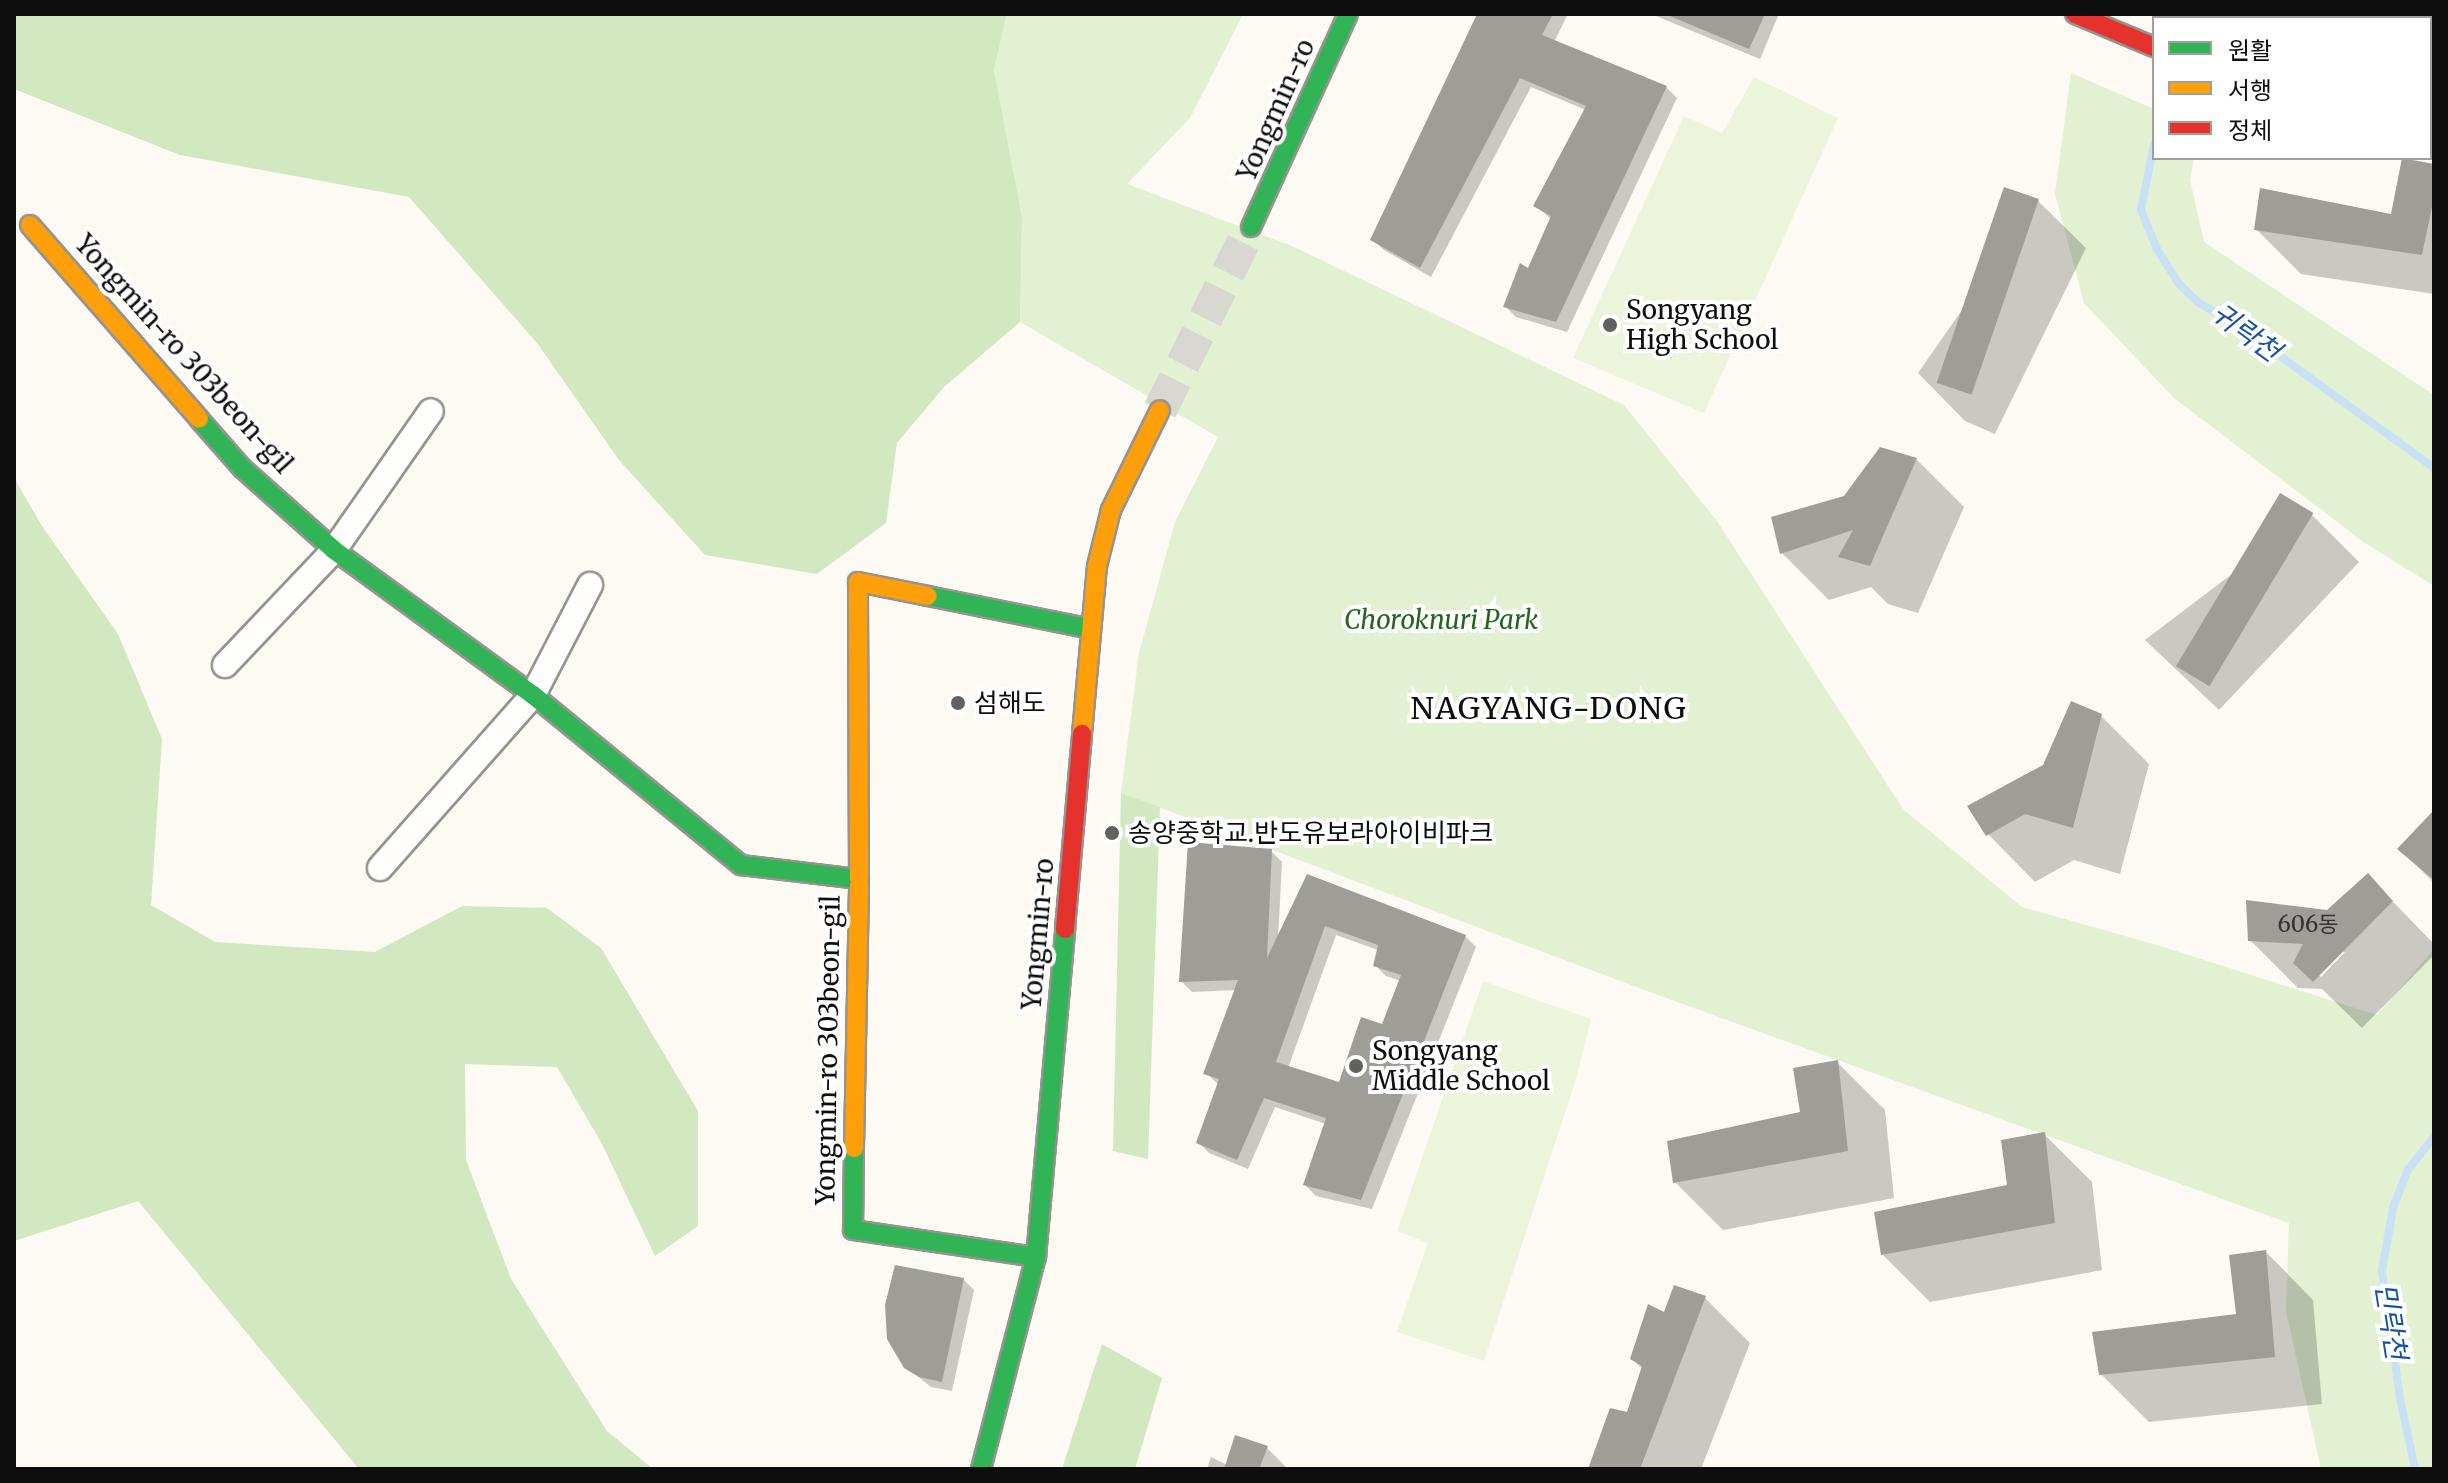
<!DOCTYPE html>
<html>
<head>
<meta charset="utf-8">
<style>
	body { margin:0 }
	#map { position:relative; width:2448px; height:1483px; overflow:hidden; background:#fcfaf2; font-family:Merriweather,"Noto Sans KR",serif }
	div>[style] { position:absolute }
	.green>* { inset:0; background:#e2f1d2 }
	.forest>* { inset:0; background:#d1e8c0 }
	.pitch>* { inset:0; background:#ecf5dc }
	.shadow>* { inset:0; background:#0003 }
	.stream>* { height:8px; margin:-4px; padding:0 4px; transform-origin:4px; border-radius:4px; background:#cae0f5 }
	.building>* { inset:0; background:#9f9d98; transform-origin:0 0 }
	.secondary-tunnel>* { height:34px; margin-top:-17px; transform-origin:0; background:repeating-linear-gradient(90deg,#d8d7d0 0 34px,transparent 0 51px) }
	.roads { filter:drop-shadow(2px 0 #959491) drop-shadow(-2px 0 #959491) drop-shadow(0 2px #959491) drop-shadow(0 -2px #959491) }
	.street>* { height:24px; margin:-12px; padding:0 12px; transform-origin:12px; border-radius:12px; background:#fffefd }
	.fast>* { height:18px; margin:-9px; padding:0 9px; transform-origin:9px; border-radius:9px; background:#30b455 }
	.slow>* { height:18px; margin:-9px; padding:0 9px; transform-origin:9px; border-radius:9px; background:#ff9f0a }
	.jam>* { height:18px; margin:-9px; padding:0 9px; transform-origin:9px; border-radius:9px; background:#e5322d }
	.dots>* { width:22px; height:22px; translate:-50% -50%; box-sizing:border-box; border:4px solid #fff; border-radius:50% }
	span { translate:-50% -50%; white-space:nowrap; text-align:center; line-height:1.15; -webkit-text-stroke:8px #fff; paint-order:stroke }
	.number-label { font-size:22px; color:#323230 }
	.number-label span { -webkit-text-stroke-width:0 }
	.street-label { font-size:26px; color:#0e0e0e }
	.poi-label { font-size:26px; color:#0e0e0e }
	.left { translate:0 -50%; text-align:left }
	.park-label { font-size:26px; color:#24661e; font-style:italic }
	.water-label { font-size:28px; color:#1753a0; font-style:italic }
	.quarter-label { font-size:30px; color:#0e0e0e; letter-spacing:2px }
	.frame { position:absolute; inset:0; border:16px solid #0e0e0e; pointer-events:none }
	.legend { position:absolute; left:2152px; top:16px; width:280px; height:144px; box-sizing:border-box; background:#fff; border:2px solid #9f9f9f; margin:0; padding:10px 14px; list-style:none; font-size:24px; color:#0e0e0e }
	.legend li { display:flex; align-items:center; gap:16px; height:40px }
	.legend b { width:40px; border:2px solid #9f9f9f }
</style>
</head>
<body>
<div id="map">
	<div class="green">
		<div style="clip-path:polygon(1007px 14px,1243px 14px,1190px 118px,1127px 184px,1292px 246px,1624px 405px,1717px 521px,1903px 809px,2022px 907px,2157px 945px,2377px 1015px,2434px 949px,2434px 1469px,2321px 1469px,2286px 1311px,2289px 1223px,1655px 994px,1121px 793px,1139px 653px,1175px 522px,1218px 437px,1020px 322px,1022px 217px,994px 70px)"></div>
		<div style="clip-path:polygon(2071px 73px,2154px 109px,2154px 158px,2194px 158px,2190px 180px,2204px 242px,2434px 395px,2434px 586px,2365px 543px,2174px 398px,2084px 303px,2055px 194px)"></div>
	</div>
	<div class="forest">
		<div style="clip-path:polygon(14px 14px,1007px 14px,994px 70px,1022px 217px,1020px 322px,944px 387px,897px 443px,886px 523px,817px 574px,705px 555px,619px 460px,537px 343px,409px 197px,180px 155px,14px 89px)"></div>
		<div style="clip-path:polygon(14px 478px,42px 526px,118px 634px,162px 739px,151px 905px,215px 942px,375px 952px,462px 906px,547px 908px,601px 948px,698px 1111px,698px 1226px,655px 1256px,602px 1144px,557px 1067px,465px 1064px,466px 1160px,511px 1279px,607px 1431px,653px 1469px,359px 1469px,138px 1201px,14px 1241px)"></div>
		<div style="clip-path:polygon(1121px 793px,1160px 807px,1148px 1159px,1113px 1151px)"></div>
		<div style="clip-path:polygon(1102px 1344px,1162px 1378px,1135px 1469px,1062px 1469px)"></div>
	</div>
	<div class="pitch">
		<div style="clip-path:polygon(1754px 77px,1838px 118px,1704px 413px,1573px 358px,1684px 116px,1722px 133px)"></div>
		<div style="clip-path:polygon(1483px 981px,1591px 1019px,1577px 1076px,1484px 1361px,1397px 1332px,1428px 1243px,1397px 1231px)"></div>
	</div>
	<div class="shadow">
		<div style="clip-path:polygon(1479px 14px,1568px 14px,1554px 42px,1666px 87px,1677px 98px,1567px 332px,1516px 317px,1505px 306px,1528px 270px,1551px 219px,1536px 206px,1586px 110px,1531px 87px,1431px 277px,1384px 250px,1373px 240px)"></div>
		<div style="clip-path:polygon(1651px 14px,1779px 14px,1760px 59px)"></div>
		<div style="clip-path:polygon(2284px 14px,2313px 14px,2299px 18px,2288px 18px)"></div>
		<div style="clip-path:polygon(2434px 166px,2434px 294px,2301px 274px,2256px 229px,2392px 216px)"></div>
		<div style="clip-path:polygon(2038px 201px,2086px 248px,1995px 434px,1965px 421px,1918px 373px)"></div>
		<div style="clip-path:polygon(1916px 459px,1964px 507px,1918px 613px,1888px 604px,1871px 587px,1829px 600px,1782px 553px,1845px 498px)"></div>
		<div style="clip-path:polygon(2311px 514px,2359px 562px,2219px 710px,2145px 640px)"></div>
		<div style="clip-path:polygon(2101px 716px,2149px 764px,2120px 874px,2074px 860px,2035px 882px,1988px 834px,2044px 766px)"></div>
		<div style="clip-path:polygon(2434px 813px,2434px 883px,2400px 849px)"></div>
		<div style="clip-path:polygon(evenodd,1271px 851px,1282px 862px,1278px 939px,1308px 876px,1465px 936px,1476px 947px,1372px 1209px,1316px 1196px,1305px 1185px,1326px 1124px,1275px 1107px,1248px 1169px,1209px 1153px,1198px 1142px,1219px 1085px,1206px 1073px,1237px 990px,1192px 992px,1181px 981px,1271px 851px,1336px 935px,1378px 950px,1375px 965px,1386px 976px,1401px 981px,1383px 1027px,1341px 1084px,1288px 1068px,1336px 935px)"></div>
		<div style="clip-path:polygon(evenodd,2368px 876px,2434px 944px,2434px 955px,2362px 1028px,2322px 989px,2298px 988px,2250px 940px,2327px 912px,2368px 876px,2339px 952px,2345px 952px,2321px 977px,2318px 974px,2339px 952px)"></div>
		<div style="clip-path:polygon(1837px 1062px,1885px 1110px,1894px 1198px,1723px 1230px,1675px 1182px,1802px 1114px)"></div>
		<div style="clip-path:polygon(2044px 1134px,2092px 1182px,2102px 1270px,1930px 1302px,1883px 1255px,2010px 1186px)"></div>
		<div style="clip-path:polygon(2266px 1252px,2313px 1300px,2322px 1404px,2149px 1422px,2101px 1374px,2238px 1316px)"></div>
		<div style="clip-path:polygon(963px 1279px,974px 1290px,952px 1391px,931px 1387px,906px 1367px)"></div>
		<div style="clip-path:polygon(1705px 1298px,1750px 1343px,1701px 1469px,1595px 1469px,1628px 1414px,1643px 1370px,1632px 1358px,1665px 1314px)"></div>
		<div style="clip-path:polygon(1267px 1448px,1288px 1469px,1207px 1469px,1211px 1457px,1227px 1465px)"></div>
	</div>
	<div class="stream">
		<div style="left:2195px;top:18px;width:4px;rotate:-76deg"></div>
		<div style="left:2154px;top:144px;width:67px;rotate:101.1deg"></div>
		<div style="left:2141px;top:210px;width:42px;rotate:67.7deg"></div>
		<div style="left:2157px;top:249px;width:40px;rotate:58deg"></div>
		<div style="left:2178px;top:283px;width:28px;rotate:44deg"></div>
		<div style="left:2198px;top:302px;width:57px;rotate:31.5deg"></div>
		<div style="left:2247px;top:332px;width:231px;rotate:36deg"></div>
		<div style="left:2415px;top:1469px;width:73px;rotate:-101.9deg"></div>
		<div style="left:2400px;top:1398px;width:128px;rotate:-98.1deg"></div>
		<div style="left:2382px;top:1271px;width:64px;rotate:-80.1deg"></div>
		<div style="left:2393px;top:1208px;width:40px;rotate:-69deg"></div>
		<div style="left:2407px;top:1171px;width:43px;rotate:-51.5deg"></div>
	</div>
	<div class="building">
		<div style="clip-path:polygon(1477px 14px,1553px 14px,1542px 35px,1667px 86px,1556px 322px,1503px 307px,1520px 263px,1528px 268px,1551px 216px,1533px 206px,1586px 106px,1520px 78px,1420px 268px,1370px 240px)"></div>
		<div style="clip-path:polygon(1665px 14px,1765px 14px,1749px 49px)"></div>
		<div style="clip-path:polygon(2402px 158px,2434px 164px,2434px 197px,2422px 255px,2254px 230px,2260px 188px,2391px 214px)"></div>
		<div style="left:2004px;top:187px;width:37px;height:207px;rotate:19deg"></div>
		<div style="clip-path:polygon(1880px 447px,1917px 458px,1870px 566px,1838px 557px,1853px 530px,1780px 554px,1771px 517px,1844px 496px)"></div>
		<div style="left:2280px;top:493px;width:39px;height:202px;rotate:31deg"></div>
		<div style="clip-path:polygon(2071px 701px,2102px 714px,2073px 828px,2025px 814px,1986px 836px,1967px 806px,2043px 765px)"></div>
		<div style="clip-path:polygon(2434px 810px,2434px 880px,2397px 849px)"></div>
		<div style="clip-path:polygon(evenodd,1188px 842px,1272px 849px,1267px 958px,1307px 874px,1466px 935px,1361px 1200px,1303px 1185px,1326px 1118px,1264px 1098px,1237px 1160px,1196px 1143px,1219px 1079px,1203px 1074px,1238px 980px,1179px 982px,1188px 842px,1325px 926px,1378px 945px,1373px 966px,1401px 975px,1382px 1024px,1361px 1017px,1339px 1082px,1276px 1062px,1325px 926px)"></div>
		<div style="clip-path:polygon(2368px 873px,2393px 901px,2313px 982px,2293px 963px,2303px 944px,2248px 941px,2246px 900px,2327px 910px)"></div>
		<div style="clip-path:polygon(1838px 1060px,1848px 1151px,1673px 1183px,1667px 1141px,1800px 1112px,1793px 1068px)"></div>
		<div style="clip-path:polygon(2045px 1132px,2055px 1223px,1881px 1255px,1874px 1212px,2007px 1185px,2001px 1140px)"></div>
		<div style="clip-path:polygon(2266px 1250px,2275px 1357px,2099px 1375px,2092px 1332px,2236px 1314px,2229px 1255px)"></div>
		<div style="clip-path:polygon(895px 1265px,964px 1278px,942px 1382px,919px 1377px,904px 1368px,887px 1339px,885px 1305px)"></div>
		<div style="clip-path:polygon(1674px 1285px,1706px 1296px,1640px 1469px,1588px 1469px,1610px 1408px,1627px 1412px,1642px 1366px,1630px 1359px,1648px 1304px,1664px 1312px)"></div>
		<div style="clip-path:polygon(1235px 1435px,1268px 1446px,1259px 1469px,1224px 1469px)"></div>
	</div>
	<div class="secondary-tunnel">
		<div style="left:1160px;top:410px;width:204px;rotate:-63.6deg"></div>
	</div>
	<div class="roads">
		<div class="street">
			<div style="left:2423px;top:18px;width:10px;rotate:-24deg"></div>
			<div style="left:225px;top:665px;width:158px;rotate:-46.5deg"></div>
			<div style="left:334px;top:550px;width:169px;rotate:-55.1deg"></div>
			<div style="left:380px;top:868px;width:231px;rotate:-48.5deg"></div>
			<div style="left:533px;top:695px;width:124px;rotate:-62.6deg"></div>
		</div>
		<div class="fast">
			<div style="left:1251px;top:227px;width:234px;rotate:-65.5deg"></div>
			<div style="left:199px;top:419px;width:65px;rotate:48.7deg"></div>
			<div style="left:242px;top:468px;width:123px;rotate:41.7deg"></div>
			<div style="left:334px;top:550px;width:246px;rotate:36.1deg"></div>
			<div style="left:533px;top:695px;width:269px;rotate:39.3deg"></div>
			<div style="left:741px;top:865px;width:119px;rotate:6.8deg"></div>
			<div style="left:859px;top:879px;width:6px;rotate:90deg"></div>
			<div style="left:928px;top:596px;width:166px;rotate:11.4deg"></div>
			<div style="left:854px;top:1148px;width:82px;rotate:90.7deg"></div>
			<div style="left:853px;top:1230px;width:185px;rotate:8.4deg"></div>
			<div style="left:981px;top:1469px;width:219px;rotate:-75.5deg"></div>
			<div style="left:1036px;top:1257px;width:329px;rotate:-84.9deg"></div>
		</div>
		<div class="slow">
			<div style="left:30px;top:225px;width:257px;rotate:48.9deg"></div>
			<div style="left:1082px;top:734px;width:169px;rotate:-84.9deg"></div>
			<div style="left:1097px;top:566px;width:58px;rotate:-76deg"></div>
			<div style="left:1111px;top:510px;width:111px;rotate:-63.9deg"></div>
			<div style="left:859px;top:879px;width:297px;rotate:-90.2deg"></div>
			<div style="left:858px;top:582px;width:71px;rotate:11.3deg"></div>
			<div style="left:854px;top:1148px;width:263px;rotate:-88.9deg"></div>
		</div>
		<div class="jam">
			<div style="left:2075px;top:14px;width:86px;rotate:22.7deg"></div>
			<div style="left:1065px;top:929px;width:196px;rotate:-85deg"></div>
		</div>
	</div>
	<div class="dots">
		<div style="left:1610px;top:325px;background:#61615e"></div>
		<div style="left:958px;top:703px;background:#61615e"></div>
		<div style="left:1112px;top:833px;background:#61615e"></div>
		<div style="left:1356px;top:1066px;background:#61615e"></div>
	</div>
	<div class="number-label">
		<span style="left:2308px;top:925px">606동</span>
	</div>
	<div class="street-label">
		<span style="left:1276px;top:110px;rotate:-66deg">Yongmin-ro</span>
		<span style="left:184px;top:354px;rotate:48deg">Yongmin-ro 303beon-gil</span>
		<span style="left:1038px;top:934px;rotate:-85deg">Yongmin-ro</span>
		<span style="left:828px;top:1050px;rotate:-89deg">Yongmin-ro 303beon-gil</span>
	</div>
	<div class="poi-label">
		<span class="left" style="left:1626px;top:325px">Songyang<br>High School</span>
		<span class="left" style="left:974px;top:703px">섬해도</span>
		<span class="left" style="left:1128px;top:833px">송양중학교.반도유보라아이비파크</span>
		<span class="left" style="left:1372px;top:1066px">Songyang<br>Middle School</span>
	</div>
	<div class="park-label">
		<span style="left:1441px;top:620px">Choroknuri Park</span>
	</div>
	<div class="water-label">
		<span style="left:2246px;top:332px;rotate:36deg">귀락천</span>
		<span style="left:2391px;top:1321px;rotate:81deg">민락천</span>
	</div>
	<div class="quarter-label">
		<span style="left:1549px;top:708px">NAGYANG-DONG</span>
	</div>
	<div class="frame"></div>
	<ul class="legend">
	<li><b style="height:10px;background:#30b455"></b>원활</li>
	<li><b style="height:10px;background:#ff9f0a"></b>서행</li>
	<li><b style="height:10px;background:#e5322d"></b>정체</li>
	</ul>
</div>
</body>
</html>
